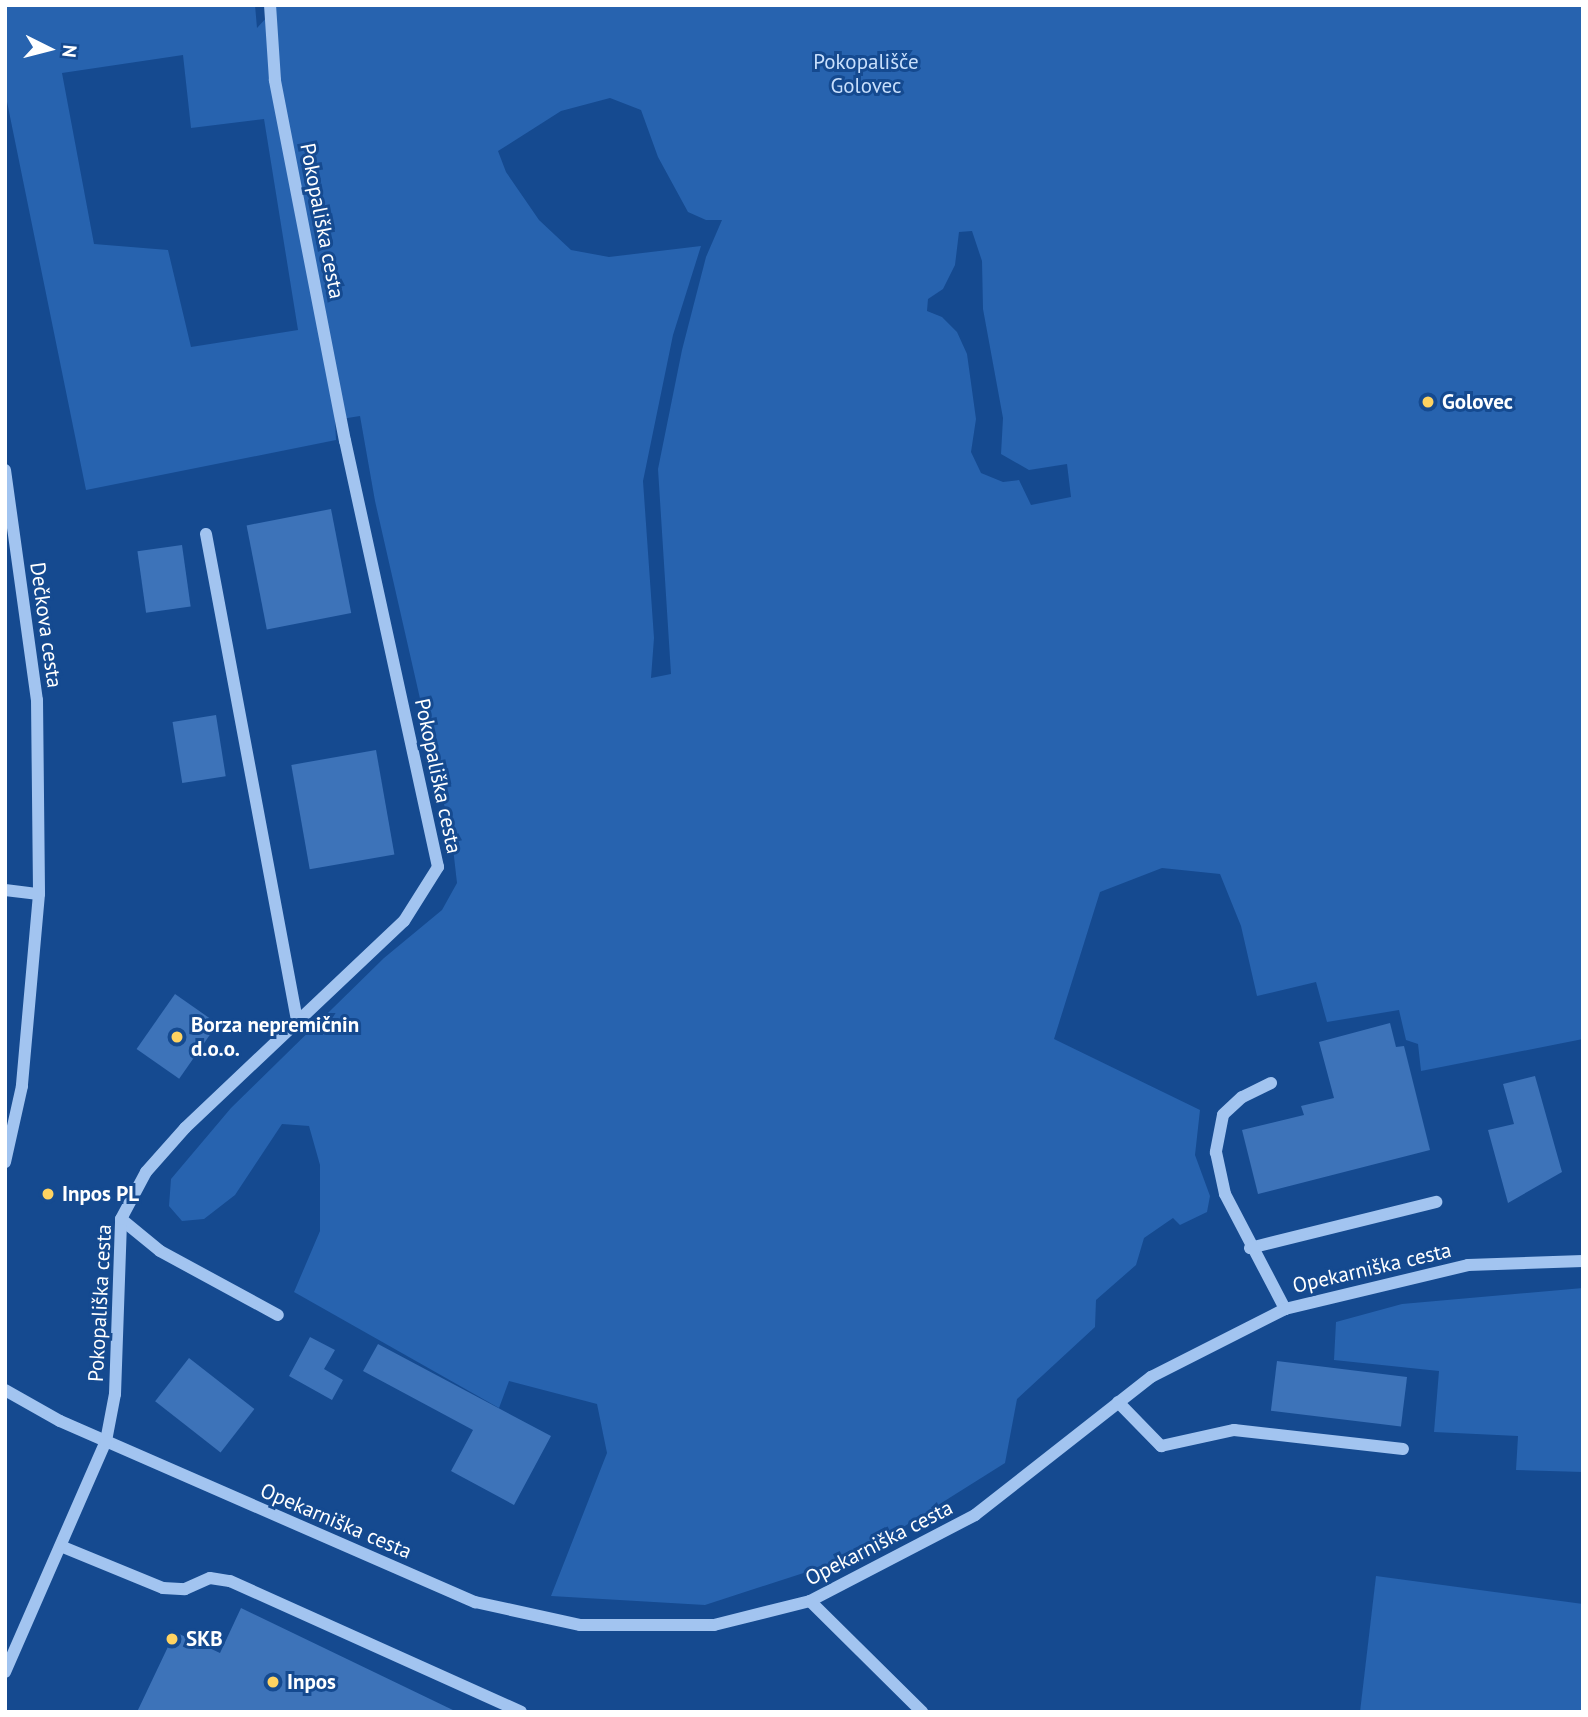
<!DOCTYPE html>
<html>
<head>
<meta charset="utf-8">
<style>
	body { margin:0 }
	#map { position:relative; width:1588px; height:1717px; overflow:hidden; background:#154a90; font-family:"PT Sans",sans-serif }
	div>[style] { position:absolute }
	.green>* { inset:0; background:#2763af }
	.building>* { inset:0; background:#3d73b9; transform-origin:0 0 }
	.minor>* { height:12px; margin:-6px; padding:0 6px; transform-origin:6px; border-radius:6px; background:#a2c4f0 }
	.dots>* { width:19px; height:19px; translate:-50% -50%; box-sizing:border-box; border:4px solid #154a90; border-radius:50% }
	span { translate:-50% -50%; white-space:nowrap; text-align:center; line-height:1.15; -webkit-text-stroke:6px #154a90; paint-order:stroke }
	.park-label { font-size:21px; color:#c8dffc }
	.street-label { font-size:21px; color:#fff }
	.poi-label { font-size:21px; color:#fff; font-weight:700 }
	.left { translate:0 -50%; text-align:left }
	.frame { position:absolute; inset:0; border:7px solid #fff; pointer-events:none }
	.north { position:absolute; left:14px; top:14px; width:70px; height:70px; -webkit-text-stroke:5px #154a90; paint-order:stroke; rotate:96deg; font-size:19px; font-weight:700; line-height:28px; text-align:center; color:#fff }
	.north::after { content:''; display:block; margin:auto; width:24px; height:32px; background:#fff; clip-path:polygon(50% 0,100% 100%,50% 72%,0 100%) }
</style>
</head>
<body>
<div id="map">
	<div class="green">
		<div style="clip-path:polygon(evenodd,5px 5px,255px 5px,257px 28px,278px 5px,1583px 5px,1583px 1039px,1421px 1071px,1418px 1044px,1406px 1040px,1399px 1010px,1327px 1022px,1316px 982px,1257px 996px,1241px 926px,1220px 874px,1162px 868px,1100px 892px,1054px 1039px,1200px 1110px,1195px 1155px,1210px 1196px,1207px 1212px,1180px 1225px,1173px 1218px,1144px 1238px,1136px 1265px,1096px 1300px,1095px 1327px,1017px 1399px,1005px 1463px,900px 1529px,819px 1568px,705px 1605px,551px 1596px,607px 1453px,597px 1404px,509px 1381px,499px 1408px,294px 1292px,320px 1231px,320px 1165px,309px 1126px,282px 1124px,235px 1195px,204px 1219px,182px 1221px,169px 1206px,171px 1179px,231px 1108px,384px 958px,442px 910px,457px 883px,452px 839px,375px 501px,360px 416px,335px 420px,336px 440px,86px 490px,5px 92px,5px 5px,183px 55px,191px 128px,264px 119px,298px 330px,191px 347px,168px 250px,94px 244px,62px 73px,183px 55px,5px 5px,610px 98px,641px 110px,658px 157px,688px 212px,706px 220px,722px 220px,706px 257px,682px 350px,658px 469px,671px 674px,651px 678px,654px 638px,643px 481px,673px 335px,701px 246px,609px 257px,571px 250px,539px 220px,506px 172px,498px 151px,561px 111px,610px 98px,5px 5px,972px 231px,982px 261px,983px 309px,1003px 418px,1001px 454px,1029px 470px,1067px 464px,1071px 497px,1031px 505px,1019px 480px,1003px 482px,981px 473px,971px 452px,976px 419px,967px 354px,957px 332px,942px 317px,927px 311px,928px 299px,943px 289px,955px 265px,959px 232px,972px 231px)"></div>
		<div style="clip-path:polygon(1583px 1288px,1583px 1472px,1516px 1470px,1518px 1436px,1434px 1432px,1439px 1371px,1334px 1360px,1336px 1322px,1402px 1304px)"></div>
		<div style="clip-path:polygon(1376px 1576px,1583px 1604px,1583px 1712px,1360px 1712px)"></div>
	</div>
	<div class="building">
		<div style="left:331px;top:509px;width:106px;height:86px;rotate:79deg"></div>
		<div style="left:182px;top:545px;width:62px;height:45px;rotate:82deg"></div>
		<div style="left:216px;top:715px;width:62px;height:44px;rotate:81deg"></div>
		<div style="left:376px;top:750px;width:106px;height:86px;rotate:80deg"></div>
		<div style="left:175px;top:994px;width:52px;height:67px;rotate:35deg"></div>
		<div style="clip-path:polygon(1390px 1023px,1396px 1047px,1404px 1046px,1430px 1150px,1258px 1194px,1242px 1130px,1304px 1115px,1301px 1106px,1334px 1098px,1319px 1042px)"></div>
		<div style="clip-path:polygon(1535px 1076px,1562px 1172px,1508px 1203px,1488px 1130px,1514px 1124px,1503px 1084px)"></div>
		<div style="clip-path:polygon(310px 1337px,335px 1350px,324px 1369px,343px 1380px,332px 1400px,289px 1376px)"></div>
		<div style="clip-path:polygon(378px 1344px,551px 1436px,514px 1505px,451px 1471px,473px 1430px,363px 1371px)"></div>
		<div style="left:189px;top:1358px;width:83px;height:55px;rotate:38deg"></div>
		<div style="left:1277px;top:1361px;width:131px;height:50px;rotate:7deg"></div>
		<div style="clip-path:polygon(241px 1608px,457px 1712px,137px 1712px,175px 1632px,220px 1653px)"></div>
	</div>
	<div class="minor">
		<div style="left:5px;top:470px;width:232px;rotate:82.1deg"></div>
		<div style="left:37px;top:700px;width:194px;rotate:89.4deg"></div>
		<div style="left:39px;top:894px;width:193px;rotate:95.1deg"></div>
		<div style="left:22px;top:1086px;width:78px;rotate:102.6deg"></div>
		<div style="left:206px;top:534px;width:496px;rotate:79.4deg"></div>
		<div style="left:5px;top:890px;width:34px;rotate:7deg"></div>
		<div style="left:1271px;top:1083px;width:32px;rotate:154deg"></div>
		<div style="left:1242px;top:1097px;width:26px;rotate:137deg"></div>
		<div style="left:1223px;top:1115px;width:38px;rotate:101deg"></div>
		<div style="left:1216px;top:1152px;width:43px;rotate:77.9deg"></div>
		<div style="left:1225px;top:1194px;width:130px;rotate:62.4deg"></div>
		<div style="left:121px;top:1219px;width:50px;rotate:39.4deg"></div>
		<div style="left:160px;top:1251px;width:134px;rotate:28.5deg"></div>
		<div style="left:1250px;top:1248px;width:192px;rotate:-13.9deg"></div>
		<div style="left:5px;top:1390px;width:63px;rotate:29.4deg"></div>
		<div style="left:60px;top:1421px;width:453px;rotate:23.6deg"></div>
		<div style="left:475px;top:1602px;width:107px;rotate:12.4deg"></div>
		<div style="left:580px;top:1625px;width:134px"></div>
		<div style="left:714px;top:1625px;width:99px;rotate:-14deg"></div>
		<div style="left:810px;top:1601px;width:186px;rotate:-27.5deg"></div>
		<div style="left:975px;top:1515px;width:224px;rotate:-38.1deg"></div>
		<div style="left:1151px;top:1377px;width:150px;rotate:-26.9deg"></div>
		<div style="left:1285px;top:1309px;width:188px;rotate:-13.5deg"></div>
		<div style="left:1468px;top:1265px;width:115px;rotate:-2deg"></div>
		<div style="left:1118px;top:1402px;width:62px;rotate:45.7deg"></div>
		<div style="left:1161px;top:1446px;width:75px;rotate:-12.4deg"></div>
		<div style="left:1234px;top:1430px;width:170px;rotate:6.4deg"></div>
		<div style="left:63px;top:1547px;width:108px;rotate:22.3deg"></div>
		<div style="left:163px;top:1588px;width:22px;rotate:3deg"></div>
		<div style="left:185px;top:1589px;width:27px;rotate:-24deg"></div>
		<div style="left:210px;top:1578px;width:20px;rotate:9deg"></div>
		<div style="left:230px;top:1581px;width:319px;rotate:24.2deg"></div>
		<div style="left:810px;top:1601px;width:158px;rotate:44.7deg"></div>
		<div style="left:5px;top:1672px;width:252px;rotate:-66.4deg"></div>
		<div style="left:106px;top:1441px;width:48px;rotate:-79.2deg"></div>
		<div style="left:115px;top:1394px;width:175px;rotate:-88deg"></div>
		<div style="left:121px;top:1219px;width:53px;rotate:-62deg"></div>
		<div style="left:146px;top:1172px;width:59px;rotate:-48.4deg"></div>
		<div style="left:185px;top:1128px;width:301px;rotate:-43.4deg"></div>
		<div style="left:404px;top:921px;width:64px;rotate:-57.8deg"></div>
		<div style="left:438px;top:867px;width:436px;rotate:-102.3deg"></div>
		<div style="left:345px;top:441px;width:368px;rotate:-101deg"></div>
		<div style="left:275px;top:80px;width:75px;rotate:-93.8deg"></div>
	</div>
	<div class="dots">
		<div style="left:1428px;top:402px;background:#ffd361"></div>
		<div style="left:177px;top:1037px;background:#ffd361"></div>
		<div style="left:48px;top:1194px;background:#ffd361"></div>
		<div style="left:172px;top:1639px;background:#ffd361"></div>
		<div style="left:273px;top:1682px;background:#ffd361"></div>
	</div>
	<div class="park-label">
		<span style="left:866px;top:74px">Pokopališče<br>Golovec</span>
	</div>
	<div class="street-label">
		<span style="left:322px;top:221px;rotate:79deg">Pokopališka cesta</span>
		<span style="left:46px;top:625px;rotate:82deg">Dečkova cesta</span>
		<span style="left:438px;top:776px;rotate:78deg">Pokopališka cesta</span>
		<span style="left:1372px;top:1268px;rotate:-13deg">Opekarniška cesta</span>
		<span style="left:100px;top:1303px;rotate:-87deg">Pokopališka cesta</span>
		<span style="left:336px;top:1521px;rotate:23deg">Opekarniška cesta</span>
		<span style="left:879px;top:1543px;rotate:-27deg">Opekarniška cesta</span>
	</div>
	<div class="poi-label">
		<span class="left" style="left:1442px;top:402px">Golovec</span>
		<span class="left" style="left:191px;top:1037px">Borza nepremičnin<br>d.o.o.</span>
		<span class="left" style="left:62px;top:1194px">Inpos PL</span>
		<span class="left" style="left:186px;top:1639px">SKB</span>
		<span class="left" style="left:287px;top:1682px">Inpos</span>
	</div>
	<div class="frame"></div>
	<div class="north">N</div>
</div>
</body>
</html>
